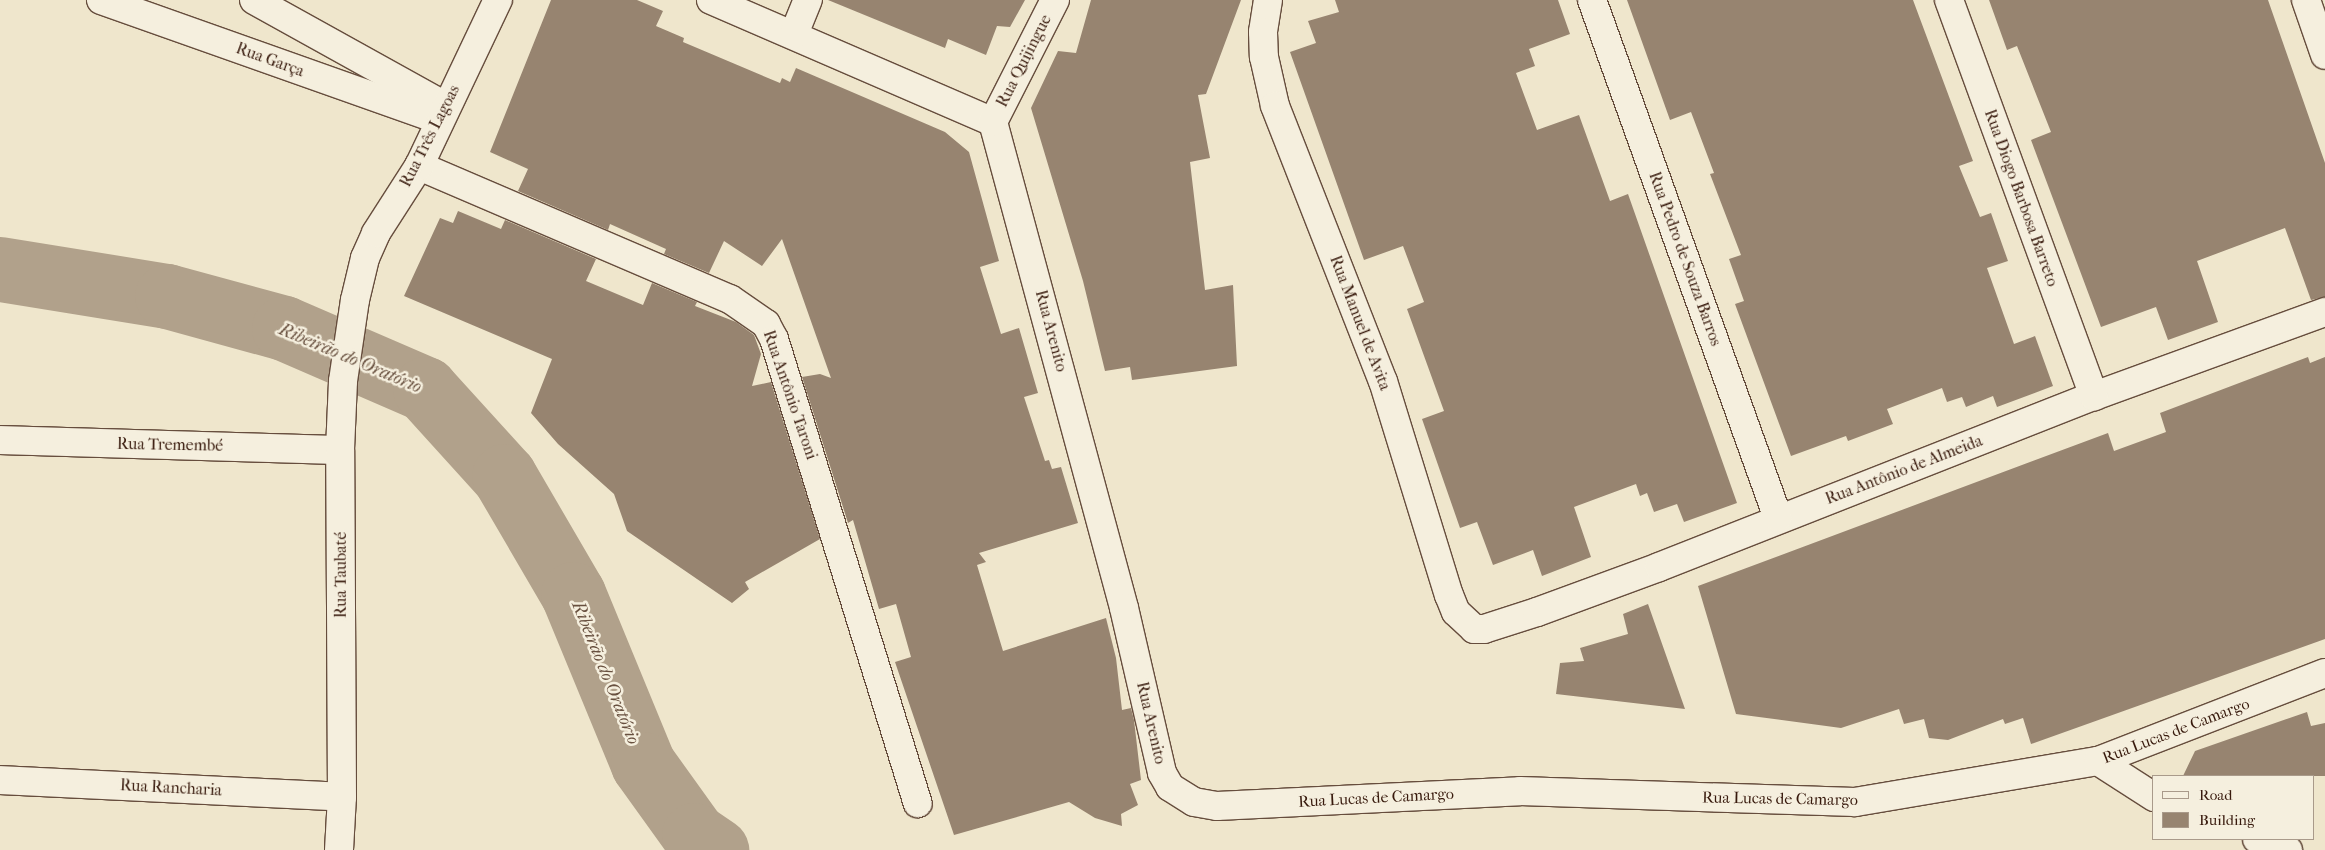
<!DOCTYPE html>
<html>
<head>
<meta charset="utf-8">
<style>
	body { margin:0 }
	#map { position:relative; width:2325px; height:850px; overflow:hidden; background:#efe6cc; font-family:"IM FELL French Canon",serif }
	div>[style] { position:absolute }
	.river>* { height:65px; margin:-32.5px; padding:0 32.5px; transform-origin:32.5px; border-radius:32.5px; background:#b1a18b }
	.building>* { inset:0; background:#978470 }
	.roads { filter:drop-shadow(1px 0 #664d3d) drop-shadow(-1px 0 #664d3d) drop-shadow(0 1px #664d3d) drop-shadow(0 -1px #664d3d) }
	.pedestrian>* { height:28px; margin:-14px; padding:0 14px; transform-origin:14px; border-radius:14px; background:#f5efde }
	.minor>* { height:28px; margin:-14px; padding:0 14px; transform-origin:14px; border-radius:14px; background:#f5efde }
	.tertiary>* { height:28px; margin:-14px; padding:0 14px; transform-origin:14px; border-radius:14px; background:#f5efde }
	span { translate:-50% -50%; white-space:nowrap; text-align:center; line-height:1.15; -webkit-text-stroke:5px #f5efde; paint-order:stroke }
	.street-label { font-size:16px; color:#381a0d }
	.water-label { font-size:18px; color:#68503f; font-style:italic }
	.legend { position:absolute; left:2152px; top:775px; width:162px; height:65px; box-sizing:border-box; background:#f5efde; border:1px solid #a99a8a; margin:0; padding:6px 9px; list-style:none; font-size:15px; color:#381a0d }
	.legend li { display:flex; align-items:center; gap:10px; height:25px }
	.legend b { width:25px; border:1px solid #a99a8a }
</style>
</head>
<body>
<div id="map">
	<div class="river">
		<div style="left:0;top:269px;width:169px;rotate:9.2deg"></div>
		<div style="left:167px;top:296px;width:121px;rotate:15.3deg"></div>
		<div style="left:284px;top:328px;width:154px;rotate:23.4deg"></div>
		<div style="left:425px;top:389px;width:118px;rotate:47.8deg"></div>
		<div style="left:504px;top:476px;width:137px;rotate:59.7deg"></div>
		<div style="left:573px;top:594px;width:184px;rotate:67.6deg"></div>
		<div style="left:643px;top:764px;width:87px;rotate:54.3deg"></div>
		<div style="left:694px;top:835px;width:27px;rotate:34deg"></div>
	</div>
	<div class="building">
		<div style="clip-path:polygon(551px 0,637px 0,663px 11px,656px 26px,684px 38px,683px 42px,780px 83px,782px 78px,790px 82px,796px 68px,945px 132px,969px 152px,999px 261px,980px 267px,1001px 334px,1019px 328px,1038px 393px,1024px 397px,1045px 461px,1049px 460px,1052px 469px,1061px 467px,1078px 523px,979px 553px,986px 562px,977px 565px,1003px 651px,1106px 618px,1116px 658px,1122px 710px,1131px 708px,1134px 720px,1141px 780px,1130px 784px,1138px 805px,1121px 814px,1122px 826px,1095px 818px,1069px 802px,954px 835px,895px 662px,911px 657px,896px 604px,879px 609px,853px 520px,848px 523px,802px 377px,820px 374px,831px 378px,782px 239px,762px 266px,724px 241px,709px 273px,664px 254px,666px 249px,610px 224px,608px 230px,518px 191px,528px 169px,490px 152px)"></div>
		<div style="clip-path:polygon(828px 0,1025px 0,1010px 27px,997px 26px,986px 55px,948px 39px,945px 48px)"></div>
		<div style="clip-path:polygon(1091px 0,1241px 0,1206px 94px,1198px 95px,1210px 158px,1190px 162px,1205px 290px,1233px 285px,1237px 366px,1132px 380px,1130px 367px,1105px 371px,1083px 281px,1031px 108px,1058px 51px,1076px 53px)"></div>
		<div style="clip-path:polygon(1335px 0,1558px 0,1570px 34px,1529px 49px,1535px 66px,1516px 73px,1537px 130px,1579px 115px,1610px 201px,1628px 194px,1737px 503px,1684px 522px,1677px 504px,1654px 512px,1647px 493px,1640px 496px,1636px 484px,1574px 507px,1591px 557px,1542px 576px,1533px 550px,1493px 565px,1477px 522px,1460px 528px,1422px 419px,1444px 411px,1407px 309px,1424px 302px,1403px 246px,1364px 260px,1290px 52px,1316px 43px,1308px 21px,1339px 12px)"></div>
		<div style="clip-path:polygon(1627px 0,1913px 0,1973px 161px,1959px 166px,1980px 217px,1991px 213px,2008px 261px,1987px 268px,2014px 344px,2035px 336px,2053px 386px,1997px 407px,1993px 396px,1966px 407px,1962px 397px,1947px 402px,1942px 388px,1887px 409px,1893px 424px,1848px 441px,1846px 436px,1791px 456px,1735px 304px,1744px 301px,1729px 259px,1741px 255px,1710px 174px,1714px 173px,1691px 112px,1670px 120px)"></div>
		<div style="clip-path:polygon(1989px 0,2268px 0,2325px 163px,2325px 297px,2311px 300px,2285px 228px,2197px 261px,2218px 322px,2168px 340px,2156px 307px,2101px 327px,2031px 140px,2051px 132px,2017px 46px,2007px 50px)"></div>
		<div style="clip-path:polygon(458px 211px,501px 229px,505px 220px,596px 259px,586px 281px,643px 305px,652px 283px,697px 302px,695px 306px,736px 322px,754px 335px,761px 354px,752px 386px,771px 382px,820px 539px,745px 582px,749px 589px,732px 603px,627px 531px,614px 494px,558px 444px,531px 413px,552px 359px,404px 296px,440px 218px,453px 223px)"></div>
		<div style="clip-path:polygon(2308px 357px,2310px 363px,2325px 357px,2325px 639px,2031px 744px,2023px 718px,2005px 724px,2003px 719px,1948px 740px,1929px 738px,1924px 719px,1904px 724px,1899px 709px,1841px 728px,1736px 714px,1698px 586px,2108px 433px,2114px 451px,2166px 432px,2160px 413px)"></div>
		<div style="clip-path:polygon(1648px 604px,1685px 709px,1556px 694px,1560px 663px,1584px 661px,1580px 648px,1628px 634px,1623px 614px)"></div>
		<div style="clip-path:polygon(2307px 712px,2311px 726px,2325px 723px,2325px 776px,2183px 776px,2195px 751px)"></div>
	</div>
	<div class="roads">
		<div class="pedestrian">
			<div style="left:254px;top:0;width:218px;rotate:29deg"></div>
		</div>
		<div class="minor">
			<div style="left:101px;top:0;width:359px;rotate:19.5deg"></div>
			<div style="left:711px;top:0;width:307px;rotate:23.4deg"></div>
			<div style="left:993px;top:122px;width:503px;rotate:74.91deg"></div>
			<div style="left:1124px;top:608px;width:169px;rotate:77deg"></div>
			<div style="left:1162px;top:773px;width:16px;rotate:60deg"></div>
			<div style="left:1170px;top:787px;width:28px;rotate:32deg"></div>
			<div style="left:1194px;top:802px;width:23px;rotate:10deg"></div>
			<div style="left:1217px;top:806px;width:303px;rotate:-2.8deg"></div>
			<div style="left:1520px;top:791px;width:335px;rotate:1.9deg"></div>
			<div style="left:1855px;top:802px;width:246px;rotate:-9.6deg"></div>
			<div style="left:2098px;top:761px;width:243px;rotate:-21.2deg"></div>
			<div style="left:1268px;top:0;width:32px;rotate:99deg"></div>
			<div style="left:1263px;top:32px;width:25px;rotate:88deg"></div>
			<div style="left:1264px;top:57px;width:50px;rotate:77.3deg"></div>
			<div style="left:1275px;top:106px;width:295px;rotate:68.6deg"></div>
			<div style="left:1383px;top:381px;width:224px;rotate:72.9deg"></div>
			<div style="left:1449px;top:595px;width:18px;rotate:68deg"></div>
			<div style="left:1456px;top:612px;width:25px;rotate:43deg"></div>
			<div style="left:1474px;top:629px;width:10px"></div>
			<div style="left:1484px;top:629px;width:56px;rotate:-17.8deg"></div>
			<div style="left:1537px;top:612px;width:130px;rotate:-20.2deg"></div>
			<div style="left:1659px;top:567px;width:467px;rotate:-21.5deg"></div>
			<div style="left:2094px;top:396px;width:246px;rotate:-20deg"></div>
			<div style="left:1592px;top:0;width:550px;rotate:70.25deg"></div>
			<div style="left:1949px;top:0;width:422px;rotate:69.9deg"></div>
			<div style="left:2306px;top:0;width:58px;rotate:70.9deg"></div>
			<div style="left:794px;top:34px;width:37px;rotate:-68deg"></div>
			<div style="left:993px;top:122px;width:137px;rotate:-63.1deg"></div>
			<div style="left:419px;top:166px;width:338px;rotate:23.2deg"></div>
			<div style="left:730px;top:299px;width:44px;rotate:34.8deg"></div>
			<div style="left:766px;top:324px;width:17px;rotate:62deg"></div>
			<div style="left:774px;top:339px;width:486px;rotate:72.8deg"></div>
			<div style="left:0;top:440px;width:340px;rotate:1.7deg"></div>
			<div style="left:2098px;top:761px;width:67px;rotate:32.7deg"></div>
			<div style="left:0;top:780px;width:342px;rotate:2.8deg"></div>
			<div style="left:2257px;top:839px;width:33px;rotate:20deg"></div>
		</div>
		<div class="tertiary">
			<div style="left:339px;top:850px;width:53px;rotate:-86.8deg"></div>
			<div style="left:342px;top:797px;width:347px;rotate:-90.3deg"></div>
			<div style="left:340px;top:450px;width:69px;rotate:-87.5deg"></div>
			<div style="left:343px;top:381px;width:82px;rotate:-81.6deg"></div>
			<div style="left:355px;top:300px;width:43px;rotate:-76.6deg"></div>
			<div style="left:365px;top:258px;width:27px;rotate:-66deg"></div>
			<div style="left:376px;top:233px;width:80px;rotate:-57.3deg"></div>
			<div style="left:419px;top:166px;width:184px;rotate:-64.6deg"></div>
		</div>
	</div>
	<div class="street-label">
		<span style="left:270px;top:60px;rotate:20deg">Rua Garça</span>
		<span style="left:1024px;top:61px;rotate:-63deg">Rua Quijingue</span>
		<span style="left:430px;top:136px;rotate:-63deg">Rua Três Lagoas</span>
		<span style="left:2021px;top:198px;rotate:70deg">Rua Diogo Barbosa Barreto</span>
		<span style="left:1685px;top:259px;rotate:70deg">Rua Pedro de Souza Barros</span>
		<span style="left:1360px;top:323px;rotate:69deg">Rua Manuel de Avita</span>
		<span style="left:1051px;top:331px;rotate:75deg">Rua Arenito</span>
		<span style="left:790px;top:395px;rotate:71deg">Rua Antônio Taroni</span>
		<span style="left:170px;top:445px;rotate:1deg">Rua Tremembé</span>
		<span style="left:1904px;top:470px;rotate:-21deg">Rua Antônio de Almeida</span>
		<span style="left:341px;top:575px;rotate:-90deg">Rua Taubaté</span>
		<span style="left:1151px;top:723px;rotate:77deg">Rua Arenito</span>
		<span style="left:2176px;top:731px;rotate:-21deg">Rua Lucas de Camargo</span>
		<span style="left:171px;top:788px;rotate:3deg">Rua Rancharia</span>
		<span style="left:1376px;top:798px;rotate:-3deg">Rua Lucas de Camargo</span>
		<span style="left:1780px;top:799px;rotate:1deg">Rua Lucas de Camargo</span>
	</div>
	<div class="water-label">
		<span style="left:350px;top:359px;rotate:23deg">Ribeirão do Oratório</span>
		<span style="left:605px;top:673px;rotate:68deg">Ribeirão do Oratório</span>
	</div>
	<ul class="legend">
	<li><b style="height:6px;background:#f5efde"></b>Road</li>
	<li><b style="height:14px;background:#978470"></b>Building</li>
	</ul>
</div>
</body>
</html>
